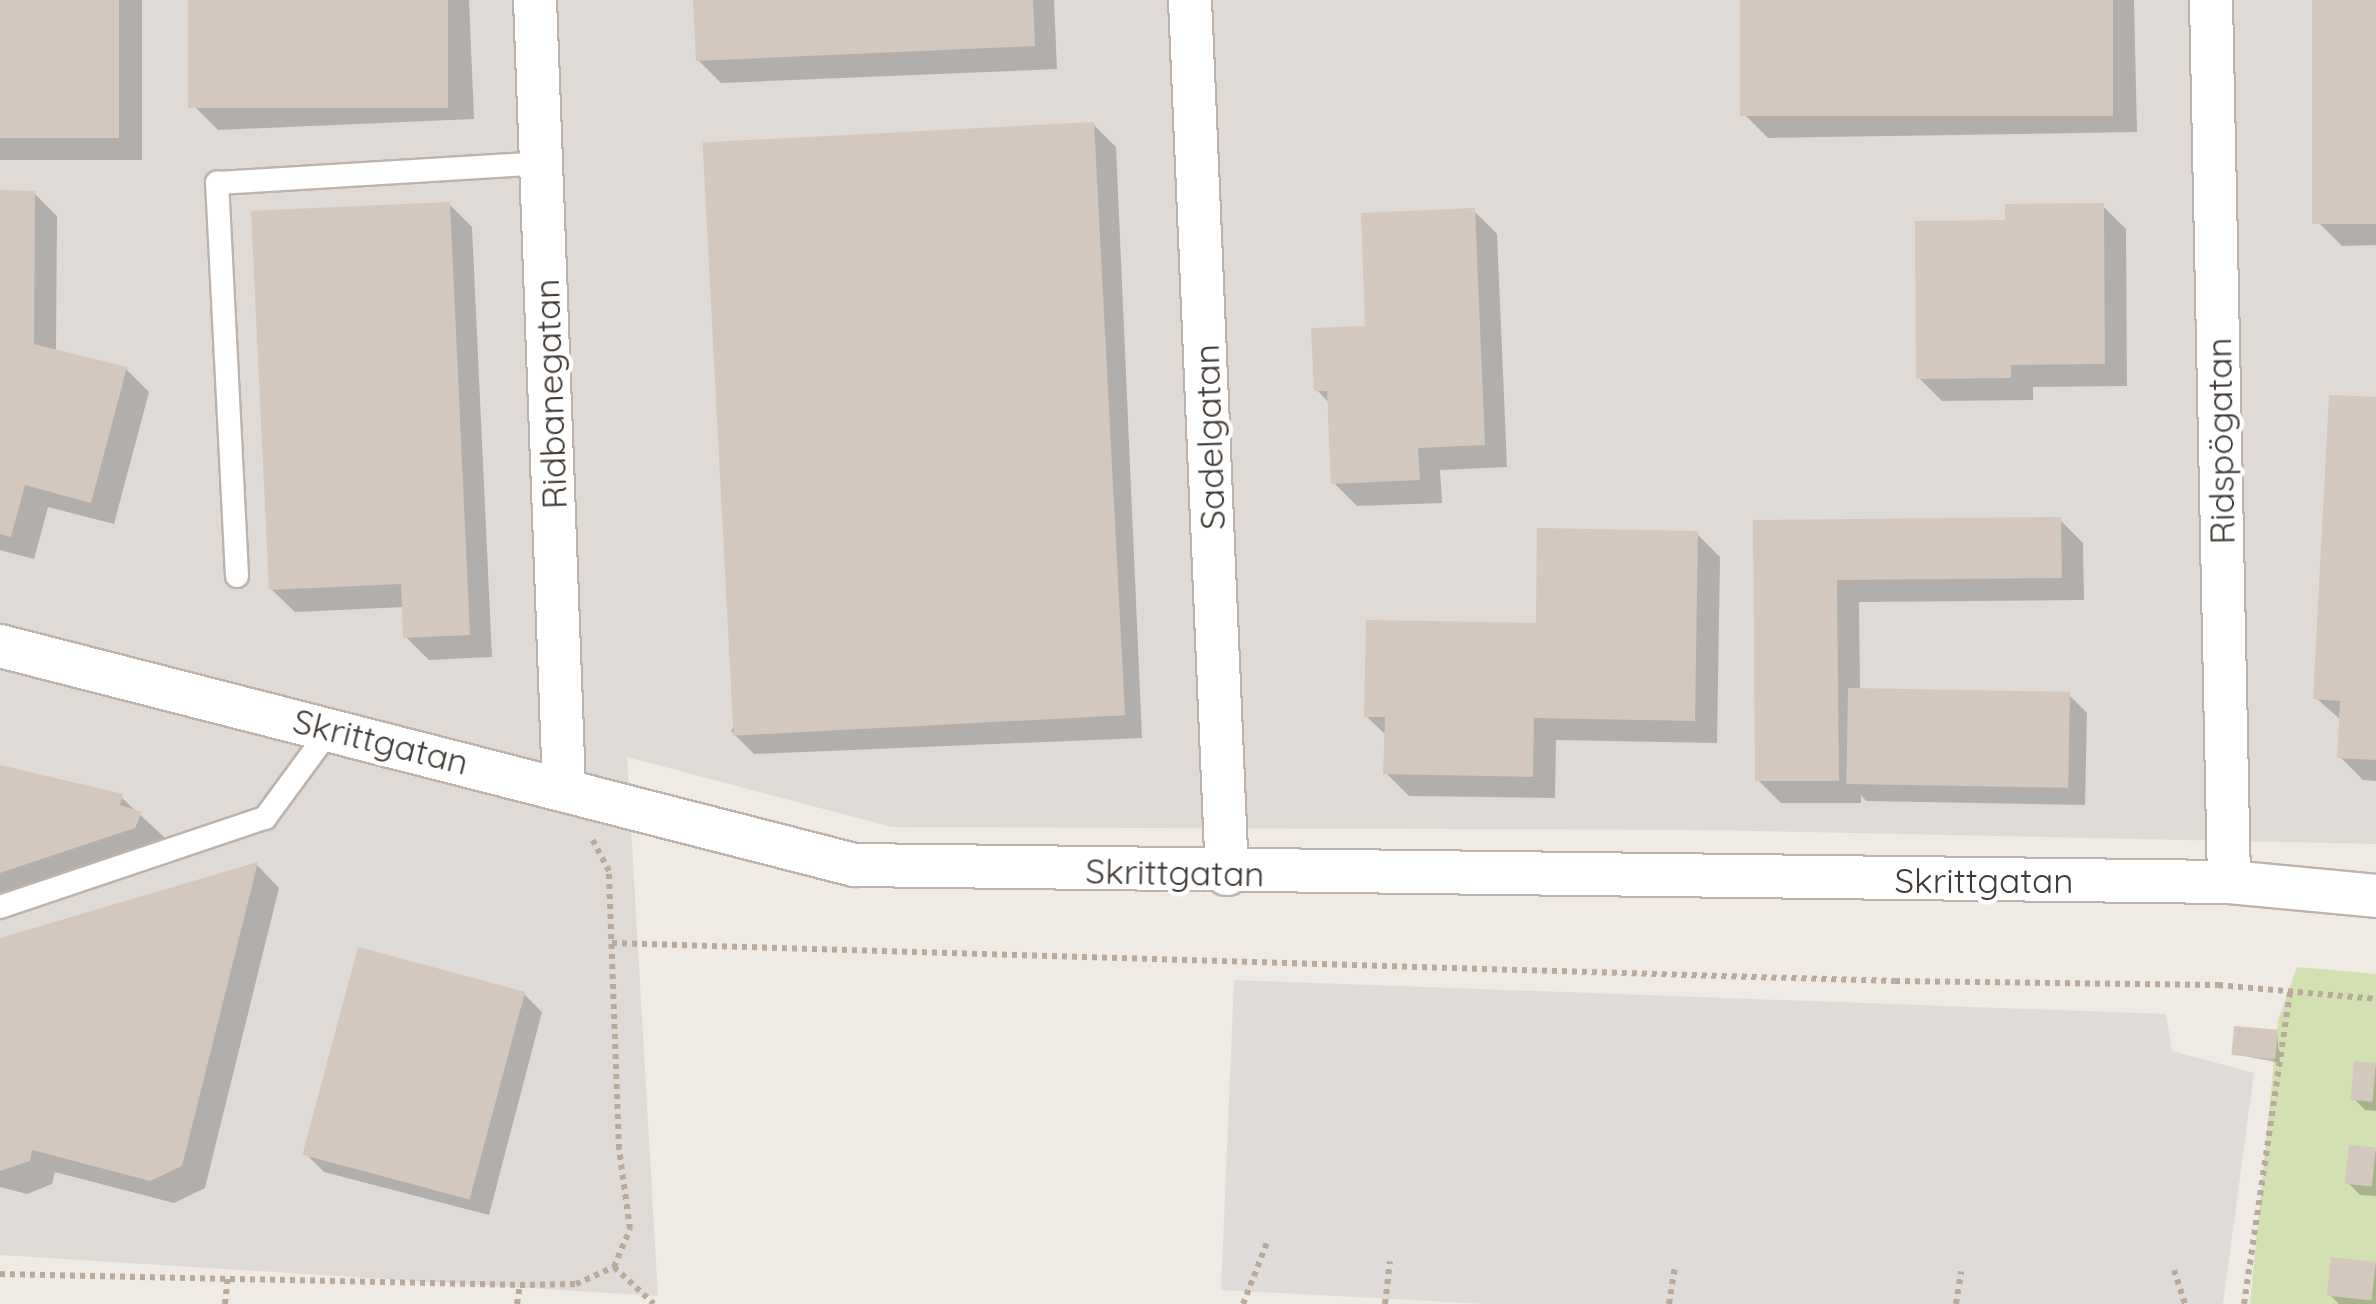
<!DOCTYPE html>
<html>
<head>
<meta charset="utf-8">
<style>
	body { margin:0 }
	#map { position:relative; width:2376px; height:1304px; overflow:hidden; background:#f0eae5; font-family:Quicksand,sans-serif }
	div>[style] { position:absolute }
	.industrial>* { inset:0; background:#dfdad6 }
	.green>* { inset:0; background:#d3e0b2 }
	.parking>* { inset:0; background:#dedbd9; transform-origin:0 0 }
	.shadow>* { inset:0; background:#0003; transform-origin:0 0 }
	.building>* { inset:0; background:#d3c7be; transform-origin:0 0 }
	.path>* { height:6px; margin-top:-3px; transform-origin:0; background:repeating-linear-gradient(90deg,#baaa9b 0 5px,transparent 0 10px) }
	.roads { filter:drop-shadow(2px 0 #bdb3ab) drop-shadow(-2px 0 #bdb3ab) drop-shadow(0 2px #bdb3ab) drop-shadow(0 -2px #bdb3ab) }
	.lane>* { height:22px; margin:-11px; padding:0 11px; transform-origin:11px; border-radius:11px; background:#fff }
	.street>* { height:42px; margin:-21px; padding:0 21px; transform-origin:21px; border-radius:21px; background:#fff }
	span { translate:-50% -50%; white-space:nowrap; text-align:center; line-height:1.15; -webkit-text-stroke:9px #fff; paint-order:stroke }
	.street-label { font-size:35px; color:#413a35 }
</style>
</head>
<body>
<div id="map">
	<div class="industrial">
		<div style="clip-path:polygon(0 0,2376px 0,2376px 844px,1707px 830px,892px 827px,627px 757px,658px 1296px,0 1255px)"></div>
	</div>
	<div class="green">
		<div style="clip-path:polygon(2297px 967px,2376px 974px,2376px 1304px,2250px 1304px,2278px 1020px)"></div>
	</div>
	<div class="parking">
		<div style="left:2159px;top:493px;width:144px;height:91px;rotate:89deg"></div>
		<div style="clip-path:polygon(338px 792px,573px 853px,575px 1000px,305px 933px)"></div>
		<div style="clip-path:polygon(1234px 980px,2166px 1014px,2172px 1051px,2254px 1073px,2223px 1304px,1486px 1304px,1221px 1290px)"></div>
	</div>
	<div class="shadow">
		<div style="left:0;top:0;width:142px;height:160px"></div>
		<div style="clip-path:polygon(190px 0,469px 0,474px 119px,218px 130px,195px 107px)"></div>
		<div style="clip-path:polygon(696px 0,1054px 0,1057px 69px,721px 83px,698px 60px)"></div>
		<div style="clip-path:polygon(1742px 0,2134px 0,2137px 132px,1768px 138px,1745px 115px)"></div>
		<div style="clip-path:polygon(2314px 0,2376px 0,2376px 245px,2342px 246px,2319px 223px)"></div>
		<div style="clip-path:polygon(1093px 124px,1116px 147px,1142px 738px,754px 754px,731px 731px)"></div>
		<div style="clip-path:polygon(0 193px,34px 193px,57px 216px,56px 352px,126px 369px,149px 392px,114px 524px,48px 507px,34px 559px,0 550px)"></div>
		<div style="clip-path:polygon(449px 204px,472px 227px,492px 657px,429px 660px,406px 637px,404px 607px,295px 612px,271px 589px)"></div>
		<div style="clip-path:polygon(2103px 206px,2126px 229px,2127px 386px,2033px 387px,2033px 400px,1942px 401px,1919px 378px,2008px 222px)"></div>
		<div style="clip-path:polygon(1474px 211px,1497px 234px,1507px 467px,1440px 470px,1442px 503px,1357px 506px,1334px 483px,1330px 404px,1317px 390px)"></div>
		<div style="clip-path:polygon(2376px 400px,2376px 781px,2363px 780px,2340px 757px,2342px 721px,2316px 698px)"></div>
		<div style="clip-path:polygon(2060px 520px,2083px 543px,2084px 600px,1859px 602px,1860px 690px,2069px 695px,2087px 713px,2085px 805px,1866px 801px,1861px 795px,1861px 803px,1781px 803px,1758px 780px,1755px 523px)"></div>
		<div style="clip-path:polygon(1697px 534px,1720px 557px,1717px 743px,1556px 740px,1555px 798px,1409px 796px,1386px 773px,1387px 736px,1366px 716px)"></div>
		<div style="clip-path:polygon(0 767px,121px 797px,164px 837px,158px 851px,0 903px)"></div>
		<div style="clip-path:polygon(257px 865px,279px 888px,205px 1188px,174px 1203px,55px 1172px,52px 1184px,27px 1194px,0 1187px,0 941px)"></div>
		<div style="clip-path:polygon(524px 994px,542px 1012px,489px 1215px,324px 1172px,306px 1154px)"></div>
		<div style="clip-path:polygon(2277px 1033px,2280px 1063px,2234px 1054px)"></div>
		<div style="clip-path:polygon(2376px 1065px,2376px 1111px,2365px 1110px,2354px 1099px)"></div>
		<div style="clip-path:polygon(2376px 1150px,2376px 1196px,2360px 1195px,2348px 1183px)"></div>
		<div style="clip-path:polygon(2376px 1264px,2376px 1304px,2339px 1304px,2330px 1295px)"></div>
	</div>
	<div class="building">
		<div style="left:0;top:0;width:119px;height:138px"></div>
		<div style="left:188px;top:0;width:260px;height:108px"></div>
		<div style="clip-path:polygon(693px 0,1033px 0,1035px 46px,696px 61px)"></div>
		<div style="left:1740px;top:0;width:373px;height:116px"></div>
		<div style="left:2312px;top:0;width:64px;height:224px"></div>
		<div style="left:1094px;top:122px;width:594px;height:392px;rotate:87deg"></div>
		<div style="clip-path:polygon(0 190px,35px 191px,34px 344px,127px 367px,91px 503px,25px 485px,11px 537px,0 534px)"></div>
		<div style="clip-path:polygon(450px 202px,470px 635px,403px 638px,401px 584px,269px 590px,251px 211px)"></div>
		<div style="clip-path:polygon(2104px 203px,2105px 364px,2011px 365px,2011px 378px,1916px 379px,1915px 221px,2005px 220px,2005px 204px)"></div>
		<div style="clip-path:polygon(1475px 208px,1485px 445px,1418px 448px,1420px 480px,1331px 484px,1327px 391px,1314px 391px,1311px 328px,1365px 326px,1361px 213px)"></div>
		<div style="clip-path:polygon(2329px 395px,2376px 397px,2376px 760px,2337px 758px,2340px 701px,2313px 699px)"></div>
		<div style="clip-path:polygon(2061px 517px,2062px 578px,1837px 580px,1839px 781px,1755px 781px,1753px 520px)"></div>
		<div style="clip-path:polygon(1537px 528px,1698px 531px,1695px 721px,1534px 718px,1533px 777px,1383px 774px,1385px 717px,1364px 717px,1366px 620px,1536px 623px)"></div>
		<div style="left:1848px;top:688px;width:222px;height:96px;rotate:1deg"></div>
		<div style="clip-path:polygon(0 765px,123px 794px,120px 805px,142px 812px,135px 828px,0 873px)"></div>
		<div style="clip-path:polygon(258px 862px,182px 1166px,150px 1181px,32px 1150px,30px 1161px,0 1171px,0 938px)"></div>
		<div style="left:358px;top:947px;width:173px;height:215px;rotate:15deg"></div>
		<div style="left:2234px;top:1026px;width:44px;height:29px;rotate:5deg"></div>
		<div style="left:2354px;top:1061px;width:22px;height:39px;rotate:5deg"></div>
		<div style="left:2349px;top:1145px;width:27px;height:39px;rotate:6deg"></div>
		<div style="left:2331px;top:1257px;width:45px;height:39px;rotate:6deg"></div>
	</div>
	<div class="path">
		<div style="left:612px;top:943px;width:1284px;rotate:1.7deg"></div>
		<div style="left:1895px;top:981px;width:323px;rotate:0.7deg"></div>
		<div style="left:2218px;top:985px;width:159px;rotate:5.1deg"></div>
		<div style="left:614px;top:1267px;width:54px;rotate:42.8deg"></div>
		<div style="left:2174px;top:1270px;width:36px;rotate:72deg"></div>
		<div style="left:0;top:1274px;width:520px;rotate:1.21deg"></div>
		<div style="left:520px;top:1285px;width:56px;rotate:-1deg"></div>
		<div style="left:576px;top:1284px;width:42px;rotate:-24.1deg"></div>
		<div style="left:614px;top:1267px;width:41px;rotate:-67.2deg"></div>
		<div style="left:630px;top:1229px;width:81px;rotate:-97.8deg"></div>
		<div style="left:619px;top:1149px;width:278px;rotate:-92.1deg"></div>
		<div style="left:609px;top:871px;width:36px;rotate:-118deg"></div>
		<div style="left:225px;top:1304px;width:27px;rotate:-84deg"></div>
		<div style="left:517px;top:1304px;width:19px;rotate:-81deg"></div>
		<div style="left:1243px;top:1304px;width:69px;rotate:-68.7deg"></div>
		<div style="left:1385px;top:1304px;width:43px;rotate:-83.4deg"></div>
		<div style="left:1669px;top:1304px;width:39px;rotate:-81deg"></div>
		<div style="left:1956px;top:1304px;width:33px;rotate:-81deg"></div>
		<div style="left:2244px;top:1304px;width:315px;rotate:-81.6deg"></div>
	</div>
	<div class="roads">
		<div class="lane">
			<div style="left:237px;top:576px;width:394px;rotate:-92.9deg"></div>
			<div style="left:217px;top:183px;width:325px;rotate:-3.5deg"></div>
			<div style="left:0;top:907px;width:280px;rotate:-18.6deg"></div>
			<div style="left:265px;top:818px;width:112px;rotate:-53.7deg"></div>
		</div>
		<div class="street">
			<div style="left:535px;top:0;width:789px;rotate:87.89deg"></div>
			<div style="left:1190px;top:0;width:875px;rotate:87.58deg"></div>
			<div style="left:2211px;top:0;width:882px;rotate:88.83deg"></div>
			<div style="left:0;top:646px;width:882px;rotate:14.38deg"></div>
			<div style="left:854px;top:865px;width:1375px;rotate:0.71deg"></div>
			<div style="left:2229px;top:882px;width:148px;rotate:5.4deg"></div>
		</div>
	</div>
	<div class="street-label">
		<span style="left:550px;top:394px;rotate:-92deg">Ridbanegatan</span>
		<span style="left:1209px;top:437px;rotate:-92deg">Sadelgatan</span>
		<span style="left:2220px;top:441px;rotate:-91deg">Ridspögatan</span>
		<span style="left:381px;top:741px;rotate:14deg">Skrittgatan</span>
		<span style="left:1175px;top:872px;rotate:1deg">Skrittgatan</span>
		<span style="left:1984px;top:880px">Skrittgatan</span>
	</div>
</div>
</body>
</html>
